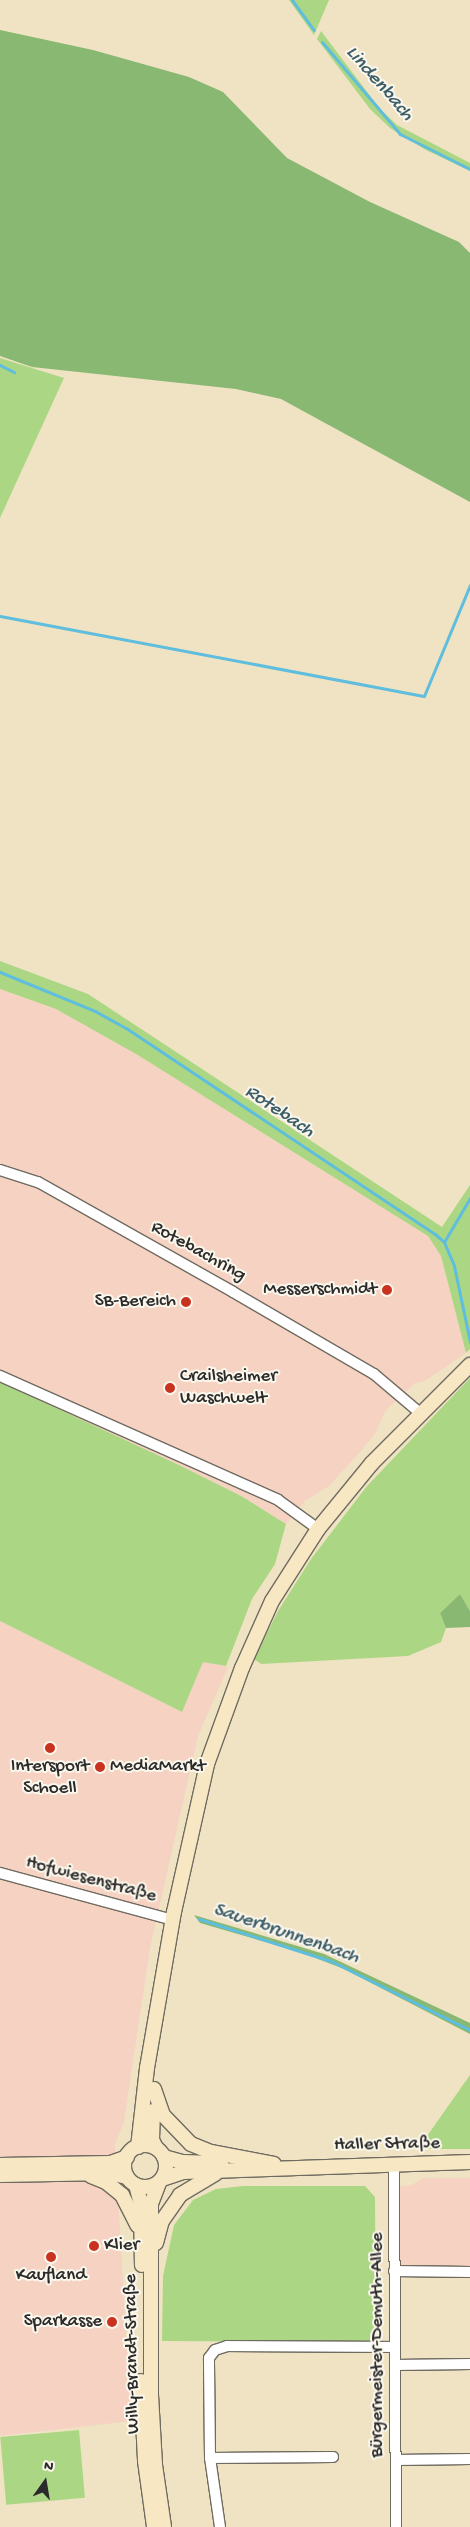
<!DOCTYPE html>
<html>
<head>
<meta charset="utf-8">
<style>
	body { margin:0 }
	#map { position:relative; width:470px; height:2527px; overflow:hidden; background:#efe3c4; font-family:"Gochi Hand",sans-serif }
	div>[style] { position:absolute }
	.built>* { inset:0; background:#f5d2c2 }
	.green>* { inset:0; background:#abd784; transform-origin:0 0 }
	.forest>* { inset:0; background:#88b872 }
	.stream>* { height:3px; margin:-1.5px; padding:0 1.5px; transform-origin:1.5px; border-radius:1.5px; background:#5fbddd }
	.roads { filter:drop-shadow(1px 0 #706b61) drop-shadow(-1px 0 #706b61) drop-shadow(0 1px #706b61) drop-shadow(0 -1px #706b61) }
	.street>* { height:10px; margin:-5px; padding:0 5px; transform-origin:5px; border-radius:5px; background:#fff }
	.secondary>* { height:14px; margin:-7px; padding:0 7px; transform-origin:7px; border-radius:7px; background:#f7e8c3 }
	.secondary>.ring { margin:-7px; padding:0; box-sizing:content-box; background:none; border:14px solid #f7e8c3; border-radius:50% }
	.dots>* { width:14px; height:14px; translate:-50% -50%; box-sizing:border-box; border:2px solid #fbf7ec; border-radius:50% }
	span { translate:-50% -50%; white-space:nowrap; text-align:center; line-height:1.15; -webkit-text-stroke:4px #fbf7ec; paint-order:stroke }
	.street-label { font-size:19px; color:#2b2b2b }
	.poi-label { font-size:19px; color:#2b2b2b }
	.right { translate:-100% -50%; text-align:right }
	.left { translate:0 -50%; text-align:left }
	.water-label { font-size:20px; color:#3d5e69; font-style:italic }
	.north { position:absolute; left:20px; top:2457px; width:50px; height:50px; -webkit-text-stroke:4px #fbf7ec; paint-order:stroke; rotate:13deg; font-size:14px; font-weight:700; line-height:20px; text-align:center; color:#2b2b2b }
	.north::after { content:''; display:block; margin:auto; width:18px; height:22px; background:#2b2b2b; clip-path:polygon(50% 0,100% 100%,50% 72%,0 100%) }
</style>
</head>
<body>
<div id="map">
	<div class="built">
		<div style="clip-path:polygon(0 989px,56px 1009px,136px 1054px,428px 1236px,441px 1256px,466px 1353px,425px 1381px,415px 1383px,386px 1410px,375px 1434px,360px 1452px,329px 1486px,305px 1501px,286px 1524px,243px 1497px,179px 1465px,0 1382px)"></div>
		<div style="clip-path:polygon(0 1621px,182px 1712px,203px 1661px,228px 1667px,198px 1736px,150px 1948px,124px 2122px,115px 2144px,131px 2421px,0 2436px)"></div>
		<div style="clip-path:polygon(423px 2178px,470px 2178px,470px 2267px,400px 2266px,397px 2186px,412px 2185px)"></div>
	</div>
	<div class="green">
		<div style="clip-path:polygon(289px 0,329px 0,314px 35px)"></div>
		<div style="clip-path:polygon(321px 31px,380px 109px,397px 125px,470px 163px,470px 171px,426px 150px,390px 128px,370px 109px,317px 39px)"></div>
		<div style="clip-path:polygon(0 358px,64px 378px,0 518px)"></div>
		<div style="clip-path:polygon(0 961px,88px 994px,442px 1227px,470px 1185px,470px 1349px,466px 1353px,441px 1256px,428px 1236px,136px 1054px,56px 1009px,0 989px)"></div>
		<div style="clip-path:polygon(470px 1378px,470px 1611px,460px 1594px,440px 1613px,446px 1628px,441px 1642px,408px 1656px,261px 1664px,254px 1659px,278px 1611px,311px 1559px,367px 1486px)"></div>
		<div style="clip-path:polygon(0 1382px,179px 1465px,243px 1497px,286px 1524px,275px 1564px,252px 1599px,226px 1666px,203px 1662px,182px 1712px,0 1621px)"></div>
		<div style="clip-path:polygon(470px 2075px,470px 2149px,425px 2149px,420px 2146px)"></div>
		<div style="clip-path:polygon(243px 2186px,365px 2186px,375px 2197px,376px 2342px,162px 2341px,163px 2276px,174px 2225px,193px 2200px,216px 2189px)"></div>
		<div style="left:79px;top:2430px;width:68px;height:79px;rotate:85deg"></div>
	</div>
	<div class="forest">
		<div style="clip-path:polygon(0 30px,93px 50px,189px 77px,223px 92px,287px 158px,370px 202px,459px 242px,470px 253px,470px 502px,281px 399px,236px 389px,32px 367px,0 356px)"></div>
		<div style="clip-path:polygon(460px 1594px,470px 1611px,470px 1627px,446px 1628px,440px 1613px)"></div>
		<div style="clip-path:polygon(194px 1915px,324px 1954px,470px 2023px,470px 2034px,344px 1969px,300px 1952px,200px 1923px)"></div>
	</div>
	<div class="stream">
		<div style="left:292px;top:0;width:37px;rotate:54deg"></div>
		<div style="left:322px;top:42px;width:121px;rotate:49.7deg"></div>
		<div style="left:400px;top:134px;width:78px;rotate:26.6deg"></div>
		<div style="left:0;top:365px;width:16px;rotate:27deg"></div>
		<div style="left:0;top:616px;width:431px;rotate:10.7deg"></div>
		<div style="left:424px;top:696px;width:120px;rotate:-67.5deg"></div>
		<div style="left:0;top:972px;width:103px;rotate:22.3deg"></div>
		<div style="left:95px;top:1011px;width:35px;rotate:29deg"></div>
		<div style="left:126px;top:1028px;width:373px;rotate:33.7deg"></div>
		<div style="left:436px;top:1235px;width:11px;rotate:41deg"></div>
		<div style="left:444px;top:1242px;width:26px;rotate:67deg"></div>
		<div style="left:454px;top:1266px;width:78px;rotate:78.1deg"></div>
		<div style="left:444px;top:1242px;width:51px;rotate:-59.4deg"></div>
		<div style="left:199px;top:1919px;width:139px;rotate:17.7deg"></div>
		<div style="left:331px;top:1961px;width:155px;rotate:26.4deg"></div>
	</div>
	<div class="roads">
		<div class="street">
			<div style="left:0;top:1170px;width:40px;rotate:18deg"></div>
			<div style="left:38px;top:1182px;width:224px;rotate:29.4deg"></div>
			<div style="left:233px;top:1292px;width:163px;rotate:30.2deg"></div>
			<div style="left:374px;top:1374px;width:60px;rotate:40.3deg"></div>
			<div style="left:0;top:1376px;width:304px;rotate:24deg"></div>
			<div style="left:278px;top:1500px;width:49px;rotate:35.9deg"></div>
			<div style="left:0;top:1873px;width:179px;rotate:15.2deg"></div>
			<div style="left:394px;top:2164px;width:363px;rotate:89.7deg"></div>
			<div style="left:394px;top:2271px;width:76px;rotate:0.8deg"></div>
			<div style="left:395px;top:2365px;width:75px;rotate:-0.8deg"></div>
			<div style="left:210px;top:2458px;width:123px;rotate:-0.5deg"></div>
			<div style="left:396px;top:2460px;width:74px;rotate:-0.8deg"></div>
			<div style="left:220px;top:2527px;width:70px;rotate:-98.2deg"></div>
			<div style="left:210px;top:2458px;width:100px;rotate:-90.6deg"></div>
			<div style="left:209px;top:2358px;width:10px;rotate:-53deg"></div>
			<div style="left:215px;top:2350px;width:13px;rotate:-18deg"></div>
			<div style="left:227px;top:2346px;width:167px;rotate:0.3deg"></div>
		</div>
		<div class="secondary">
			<div style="left:154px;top:2089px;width:28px;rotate:71deg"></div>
			<div style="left:163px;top:2115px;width:40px;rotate:46deg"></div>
			<div style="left:191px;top:2144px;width:22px;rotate:22deg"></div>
			<div style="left:211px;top:2152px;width:64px;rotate:10.8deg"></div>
			<div style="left:153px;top:2111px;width:29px;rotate:92deg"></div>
			<div style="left:152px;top:2140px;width:9px;rotate:63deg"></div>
			<div class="ring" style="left:124px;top:2145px;width:28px;height:28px"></div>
			<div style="left:138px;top:2147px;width:80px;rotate:-83.5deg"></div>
			<div style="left:147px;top:2068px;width:158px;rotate:-80.2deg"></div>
			<div style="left:174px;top:1912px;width:152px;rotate:-77.4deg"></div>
			<div style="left:207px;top:1764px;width:102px;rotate:-70deg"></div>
			<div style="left:242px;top:1668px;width:73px;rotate:-65.9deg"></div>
			<div style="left:272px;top:1601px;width:85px;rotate:-57.4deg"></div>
			<div style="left:318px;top:1529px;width:85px;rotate:-50.7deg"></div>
			<div style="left:372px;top:1463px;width:139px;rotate:-45deg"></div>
			<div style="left:164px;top:2157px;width:20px;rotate:15deg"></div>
			<div style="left:183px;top:2162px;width:38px;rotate:2deg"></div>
			<div style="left:0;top:2165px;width:110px;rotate:-1deg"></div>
			<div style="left:110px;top:2163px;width:18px;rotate:-19deg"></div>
			<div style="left:0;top:2175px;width:110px;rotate:-1deg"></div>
			<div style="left:110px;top:2173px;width:17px;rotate:13deg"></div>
			<div style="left:91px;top:2176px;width:16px;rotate:22deg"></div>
			<div style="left:106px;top:2182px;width:21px;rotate:39deg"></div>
			<div style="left:122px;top:2195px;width:34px;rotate:63deg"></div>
			<div style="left:162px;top:2179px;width:22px;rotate:-18deg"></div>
			<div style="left:183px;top:2172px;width:287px;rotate:-2deg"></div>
			<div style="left:159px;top:2183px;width:22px;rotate:111deg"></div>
			<div style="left:151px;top:2204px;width:191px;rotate:90deg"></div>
			<div style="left:151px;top:2395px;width:70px;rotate:86.7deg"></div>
			<div style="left:155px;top:2465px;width:63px;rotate:81.7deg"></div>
			<div style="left:136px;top:2185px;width:20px;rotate:75deg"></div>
			<div style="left:141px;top:2204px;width:61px;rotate:89.1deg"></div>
			<div style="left:156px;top:2243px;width:23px;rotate:-75deg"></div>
			<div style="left:162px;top:2221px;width:32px;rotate:-55deg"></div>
			<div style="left:180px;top:2195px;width:41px;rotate:-31deg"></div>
			<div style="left:141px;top:2381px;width:80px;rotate:87.1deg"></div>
			<div style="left:145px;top:2461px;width:67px;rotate:82.2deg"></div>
		</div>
	</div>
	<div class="dots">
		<div style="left:387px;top:1290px;background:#c8321e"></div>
		<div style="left:186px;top:1302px;background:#c8321e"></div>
		<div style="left:170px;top:1388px;background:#c8321e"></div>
		<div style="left:50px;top:1748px;background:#c8321e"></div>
		<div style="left:100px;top:1767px;background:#c8321e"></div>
		<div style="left:94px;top:2246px;background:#c8321e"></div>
		<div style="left:51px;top:2257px;background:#c8321e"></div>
		<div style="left:112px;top:2322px;background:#c8321e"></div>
	</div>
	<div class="street-label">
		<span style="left:198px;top:1252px;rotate:29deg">Rotebachring</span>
		<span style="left:91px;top:1880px;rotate:15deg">Hofwiesenstraße</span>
		<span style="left:387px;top:2145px;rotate:-1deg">Haller Straße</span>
		<span style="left:378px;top:2345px;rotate:-90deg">Bürgermeister-Demuth-Allee</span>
		<span style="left:133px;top:2354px;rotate:-91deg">Willy-Brandt-Straße</span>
	</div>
	<div class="poi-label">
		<span class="right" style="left:377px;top:1290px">Messerschmidt</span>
		<span class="right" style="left:176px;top:1302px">SB-Bereich</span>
		<span class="left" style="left:180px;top:1388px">Crailsheimer<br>Waschwelt</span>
		<span style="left:50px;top:1778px">Intersport<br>Schoell</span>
		<span class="left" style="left:110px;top:1767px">MediaMarkt</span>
		<span class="left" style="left:104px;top:2246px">Klier</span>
		<span style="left:51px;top:2276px">Kaufland</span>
		<span class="right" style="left:102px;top:2322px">Sparkasse</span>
	</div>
	<div class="water-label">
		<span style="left:379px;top:84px;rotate:49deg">Lindenbach</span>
		<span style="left:279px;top:1112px;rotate:34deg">Rotebach</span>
		<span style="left:286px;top:1934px;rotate:19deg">Sauerbrunnenbach</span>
	</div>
	<div class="north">N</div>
</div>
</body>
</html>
